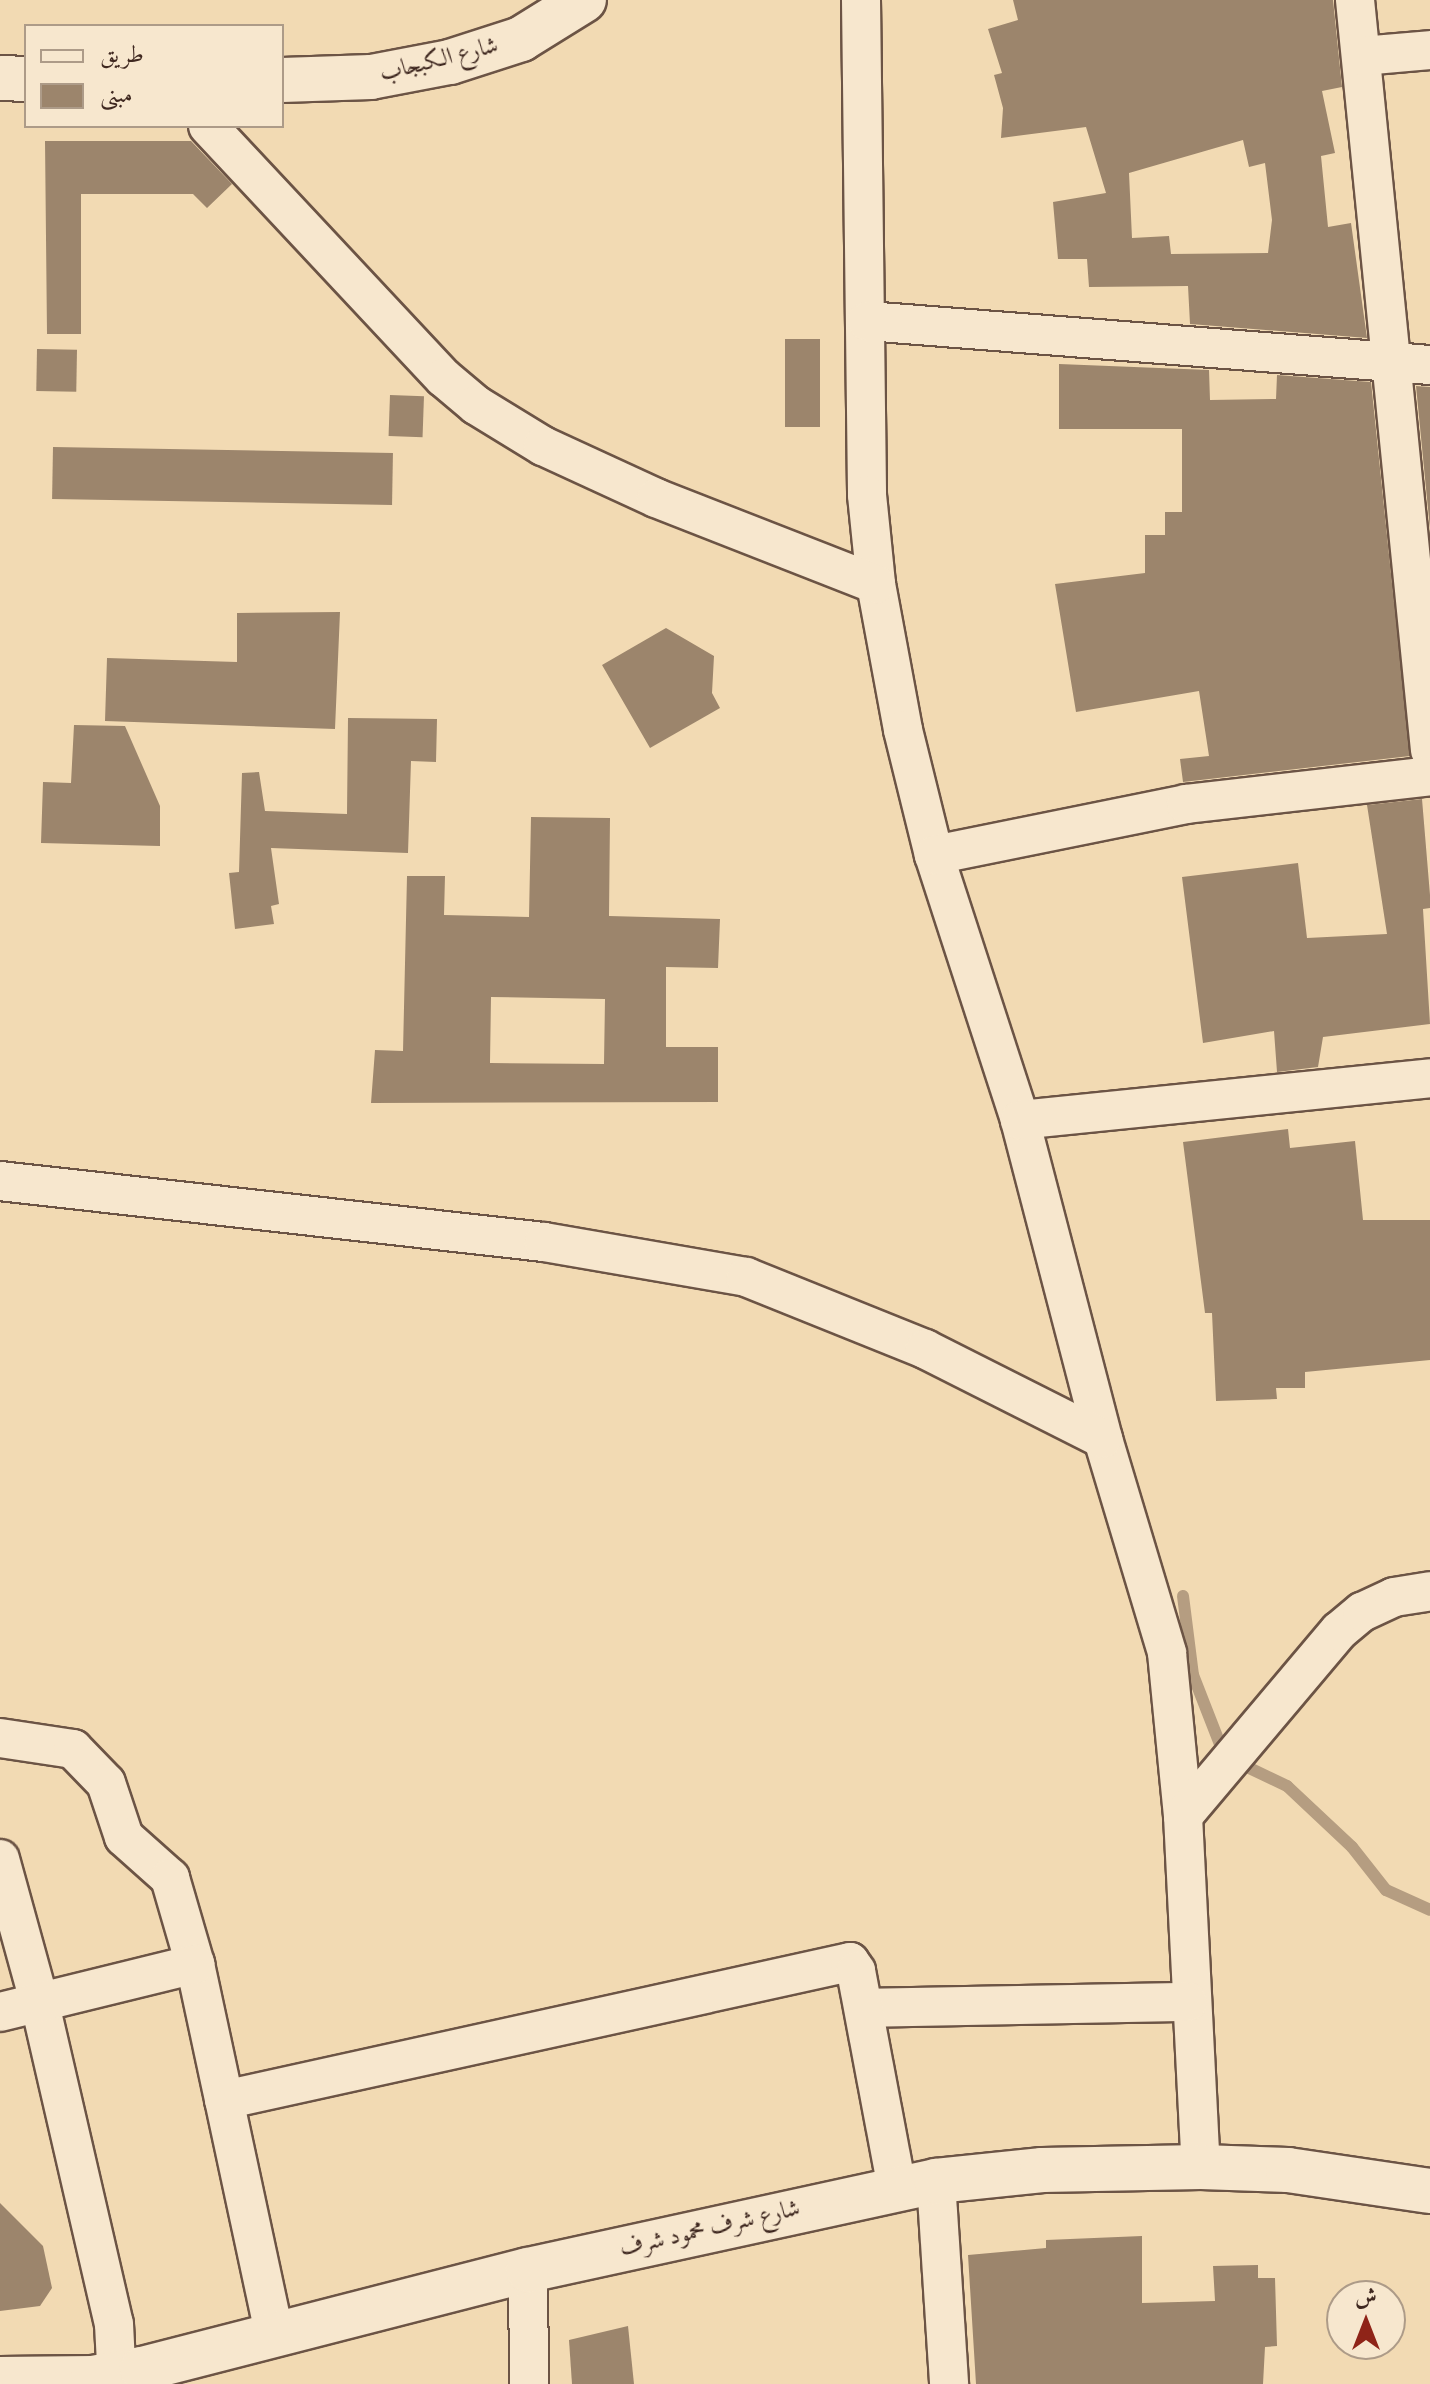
<!DOCTYPE html>
<html>
<head>
<meta charset="utf-8">
<style>
	body { margin:0 }
	#map { position:relative; width:1430px; height:2384px; overflow:hidden; background:#f2dab3; font-family:"IM FELL English",Amiri,serif }
	div>[style] { position:absolute }
	.stream>* { height:12px; margin:-6px; padding:0 6px; transform-origin:6px; border-radius:6px; background:#b59d81 }
	.building>* { inset:0; background:#9c856c; transform-origin:0 0 }
	.roads { filter:drop-shadow(2px 0 #6c5445) drop-shadow(-2px 0 #6c5445) drop-shadow(0 2px #6c5445) drop-shadow(0 -2px #6c5445) }
	.minor>* { height:38px; margin:-19px; padding:0 19px; transform-origin:19px; border-radius:19px; background:#f7e7ce }
	.tertiary>* { height:44px; margin:-22px; padding:0 22px; transform-origin:22px; border-radius:22px; background:#f7e7ce }
	.secondary>* { height:44px; margin:-22px; padding:0 22px; transform-origin:22px; border-radius:22px; background:#f7e7ce }
	span { translate:-50% -50%; white-space:nowrap; text-align:center; line-height:1.15; -webkit-text-stroke:6px #f7e7ce; paint-order:stroke }
	.street-label { font-size:24px; color:#3f2820 }
	.legend { position:absolute; left:24px; top:24px; width:260px; height:104px; box-sizing:border-box; background:#f7e7ce; border:2px solid #ad9b88; margin:0; padding:10px 14px; list-style:none; font-size:24px; color:#3f2820 }
	.legend li { display:flex; align-items:center; gap:16px; height:40px }
	.legend b { width:40px; border:2px solid #ad9b88 }
	.north { position:absolute; left:1326px; top:2280px; width:80px; height:80px; box-sizing:border-box; background:#f7e7ce; border:2px solid #ad9b88; border-radius:50%; rotate:0deg; font-size:22px; font-weight:700; line-height:32px; text-align:center; color:#3f2820 }
	.north::after { content:''; display:block; margin:auto; width:28px; height:36px; background:#8f2418; clip-path:polygon(50% 0,100% 100%,50% 72%,0 100%) }
</style>
</head>
<body>
<div id="map">
	<div class="stream">
		<div style="left:1183px;top:1596px;width:80px;rotate:82.8deg"></div>
		<div style="left:1193px;top:1675px;width:77px;rotate:68.7deg"></div>
		<div style="left:1243px;top:1765px;width:49px;rotate:25.5deg"></div>
		<div style="left:1287px;top:1786px;width:89px;rotate:43.2deg"></div>
		<div style="left:1352px;top:1847px;width:55px;rotate:51.7deg"></div>
		<div style="left:1386px;top:1890px;width:48px;rotate:24.4deg"></div>
	</div>
	<div class="building">
		<div style="clip-path:polygon(evenodd,1013px 0,1333px 0,1342px 87px,1322px 91px,1335px 153px,1321px 156px,1328px 227px,1351px 223px,1367px 338px,1190px 324px,1188px 286px,1089px 287px,1087px 259px,1058px 259px,1053px 202px,1106px 193px,1086px 127px,1001px 138px,1003px 108px,994px 75px,1002px 73px,988px 29px,1018px 20px,1013px 0,1243px 140px,1249px 167px,1265px 163px,1272px 220px,1268px 253px,1171px 254px,1169px 236px,1132px 238px,1129px 173px,1243px 140px)"></div>
		<div style="clip-path:polygon(45px 141px,191px 141px,232px 184px,207px 208px,193px 194px,81px 194px,81px 334px,47px 334px)"></div>
		<div style="left:785px;top:339px;width:35px;height:88px"></div>
		<div style="left:37px;top:349px;width:40px;height:42px;rotate:1deg"></div>
		<div style="clip-path:polygon(1059px 364px,1209px 370px,1210px 400px,1276px 399px,1277px 375px,1371px 382px,1410px 756px,1183px 782px,1180px 759px,1209px 756px,1199px 691px,1076px 712px,1055px 584px,1145px 573px,1145px 535px,1165px 535px,1165px 512px,1182px 512px,1182px 429px,1059px 429px)"></div>
		<div style="clip-path:polygon(1416px 386px,1430px 387px,1430px 529px)"></div>
		<div style="left:390px;top:395px;width:34px;height:41px;rotate:2deg"></div>
		<div style="left:53px;top:447px;width:340px;height:52px;rotate:1deg"></div>
		<div style="clip-path:polygon(340px 612px,335px 729px,105px 721px,107px 658px,237px 662px,237px 613px)"></div>
		<div style="clip-path:polygon(666px 628px,714px 656px,712px 693px,720px 708px,650px 748px,602px 665px)"></div>
		<div style="clip-path:polygon(348px 718px,437px 719px,436px 762px,411px 761px,408px 853px,271px 848px,279px 904px,271px 906px,274px 924px,235px 929px,229px 873px,239px 872px,242px 773px,259px 772px,265px 811px,347px 814px)"></div>
		<div style="clip-path:polygon(74px 725px,125px 726px,160px 806px,160px 846px,41px 843px,43px 782px,71px 783px)"></div>
		<div style="clip-path:polygon(1422px 799px,1430px 895px,1430px 908px,1423px 909px,1430px 1024px,1323px 1037px,1318px 1067px,1277px 1072px,1274px 1031px,1203px 1043px,1182px 877px,1298px 863px,1307px 938px,1387px 934px,1367px 805px)"></div>
		<div style="clip-path:polygon(evenodd,531px 817px,610px 818px,609px 916px,720px 919px,718px 968px,666px 967px,666px 1047px,718px 1047px,718px 1102px,371px 1103px,375px 1050px,403px 1051px,407px 876px,445px 876px,444px 915px,529px 917px,531px 817px,491px 997px,605px 999px,604px 1064px,490px 1063px,491px 997px)"></div>
		<div style="clip-path:polygon(1288px 1129px,1290px 1148px,1355px 1141px,1363px 1220px,1430px 1220px,1430px 1360px,1305px 1372px,1305px 1388px,1276px 1388px,1277px 1399px,1216px 1401px,1212px 1313px,1205px 1313px,1183px 1142px)"></div>
		<div style="clip-path:polygon(0 2203px,43px 2246px,52px 2288px,40px 2306px,0 2311px)"></div>
		<div style="clip-path:polygon(1142px 2236px,1142px 2303px,1215px 2301px,1213px 2266px,1258px 2265px,1258px 2278px,1275px 2278px,1277px 2346px,1265px 2347px,1263px 2384px,976px 2384px,968px 2255px,1046px 2248px,1046px 2240px)"></div>
		<div style="clip-path:polygon(628px 2326px,634px 2384px,572px 2384px,569px 2340px)"></div>
	</div>
	<div class="roads">
		<div class="minor">
			<div style="left:861px;top:0;width:495px;rotate:89.3deg"></div>
			<div style="left:867px;top:495px;width:89px;rotate:84.2deg"></div>
			<div style="left:876px;top:584px;width:148px;rotate:79.5deg"></div>
			<div style="left:903px;top:730px;width:129px;rotate:76.1deg"></div>
			<div style="left:934px;top:855px;width:279px;rotate:72deg"></div>
			<div style="left:1020px;top:1120px;width:330px;rotate:75.4deg"></div>
			<div style="left:1103px;top:1439px;width:223px;rotate:73.3deg"></div>
			<div style="left:1167px;top:1653px;width:164px;rotate:84.4deg"></div>
			<div style="left:1183px;top:1816px;width:351px;rotate:87.1deg"></div>
			<div style="left:1355px;top:0;width:754px;rotate:84.29deg"></div>
			<div style="left:1362px;top:56px;width:68px;rotate:-5deg"></div>
			<div style="left:208px;top:126px;width:345px;rotate:46.9deg"></div>
			<div style="left:444px;top:378px;width:42px;rotate:40.2deg"></div>
			<div style="left:476px;top:405px;width:79px;rotate:31.5deg"></div>
			<div style="left:543px;top:446px;width:124px;rotate:24.7deg"></div>
			<div style="left:656px;top:498px;width:236px;rotate:21.4deg"></div>
			<div style="left:867px;top:321px;width:565px;rotate:4.47deg"></div>
			<div style="left:934px;top:855px;width:257px;rotate:-11.4deg"></div>
			<div style="left:1186px;top:804px;width:246px;rotate:-6.5deg"></div>
			<div style="left:1020px;top:1120px;width:412px;rotate:-5.8deg"></div>
			<div style="left:0;top:1181px;width:547px;rotate:6.4deg"></div>
			<div style="left:544px;top:1242px;width:205px;rotate:9.8deg"></div>
			<div style="left:746px;top:1277px;width:193px;rotate:21.9deg"></div>
			<div style="left:925px;top:1349px;width:199px;rotate:26.8deg"></div>
			<div style="left:0;top:1738px;width:74px;rotate:8.6deg"></div>
			<div style="left:73px;top:1749px;width:47px;rotate:45.9deg"></div>
			<div style="left:106px;top:1783px;width:57px;rotate:71.6deg"></div>
			<div style="left:124px;top:1837px;width:62px;rotate:41.7deg"></div>
			<div style="left:170px;top:1878px;width:90px;rotate:73.8deg"></div>
			<div style="left:195px;top:1964px;width:376px;rotate:77.9deg"></div>
			<div style="left:1183px;top:1816px;width:242px;rotate:-49.9deg"></div>
			<div style="left:1339px;top:1631px;width:30px;rotate:-40deg"></div>
			<div style="left:1362px;top:1612px;width:35px;rotate:-25deg"></div>
			<div style="left:1394px;top:1597px;width:36px;rotate:-9deg"></div>
			<div style="left:0;top:1859px;width:150px;rotate:74.6deg"></div>
			<div style="left:40px;top:2004px;width:328px;rotate:77deg"></div>
			<div style="left:114px;top:2324px;width:60px;rotate:87.1deg"></div>
			<div style="left:864px;top:2008px;width:324px;rotate:-1.1deg"></div>
			<div style="left:0;top:2012px;width:201px;rotate:-13.8deg"></div>
			<div style="left:224px;top:2100px;width:641px;rotate:-12.43deg"></div>
			<div style="left:850px;top:1962px;width:11px;rotate:56deg"></div>
			<div style="left:856px;top:1971px;width:220px;rotate:79.3deg"></div>
			<div style="left:936px;top:2181px;width:203px;rotate:86.3deg"></div>
			<div style="left:528px;top:2270px;width:114px;rotate:89.5deg"></div>
		</div>
		<div class="tertiary">
			<div style="left:0;top:2379px;width:93px;rotate:-0.6deg"></div>
			<div style="left:93px;top:2378px;width:50px;rotate:-10.4deg"></div>
			<div style="left:142px;top:2369px;width:398px;rotate:-14.4deg"></div>
			<div style="left:528px;top:2270px;width:418px;rotate:-12.3deg"></div>
			<div style="left:936px;top:2181px;width:107px;rotate:-5.9deg"></div>
			<div style="left:1042px;top:2170px;width:159px;rotate:-1.1deg"></div>
			<div style="left:1201px;top:2167px;width:87px;rotate:2deg"></div>
			<div style="left:1288px;top:2170px;width:144px;rotate:8.4deg"></div>
		</div>
		<div class="secondary">
			<div style="left:0;top:78px;width:26px;rotate:2deg"></div>
			<div style="left:282px;top:80px;width:89px;rotate:-1.9deg"></div>
			<div style="left:371px;top:77px;width:80px;rotate:-10.8deg"></div>
			<div style="left:450px;top:62px;width:75px;rotate:-17.9deg"></div>
			<div style="left:521px;top:39px;width:74px;rotate:-31.8deg"></div>
		</div>
	</div>
	<div class="street-label">
		<span style="left:439px;top:60px;rotate:-14deg">شارع الكبجاب</span>
		<span style="left:710px;top:2229px;rotate:-13deg">شارع شرف محمود شرف</span>
	</div>
	<ul class="legend">
	<li><b style="height:10px;background:#f7e7ce"></b>طريق</li>
	<li><b style="height:22px;background:#9c856c"></b>مبنى</li>
	</ul>
	<div class="north">ش</div>
</div>
</body>
</html>
